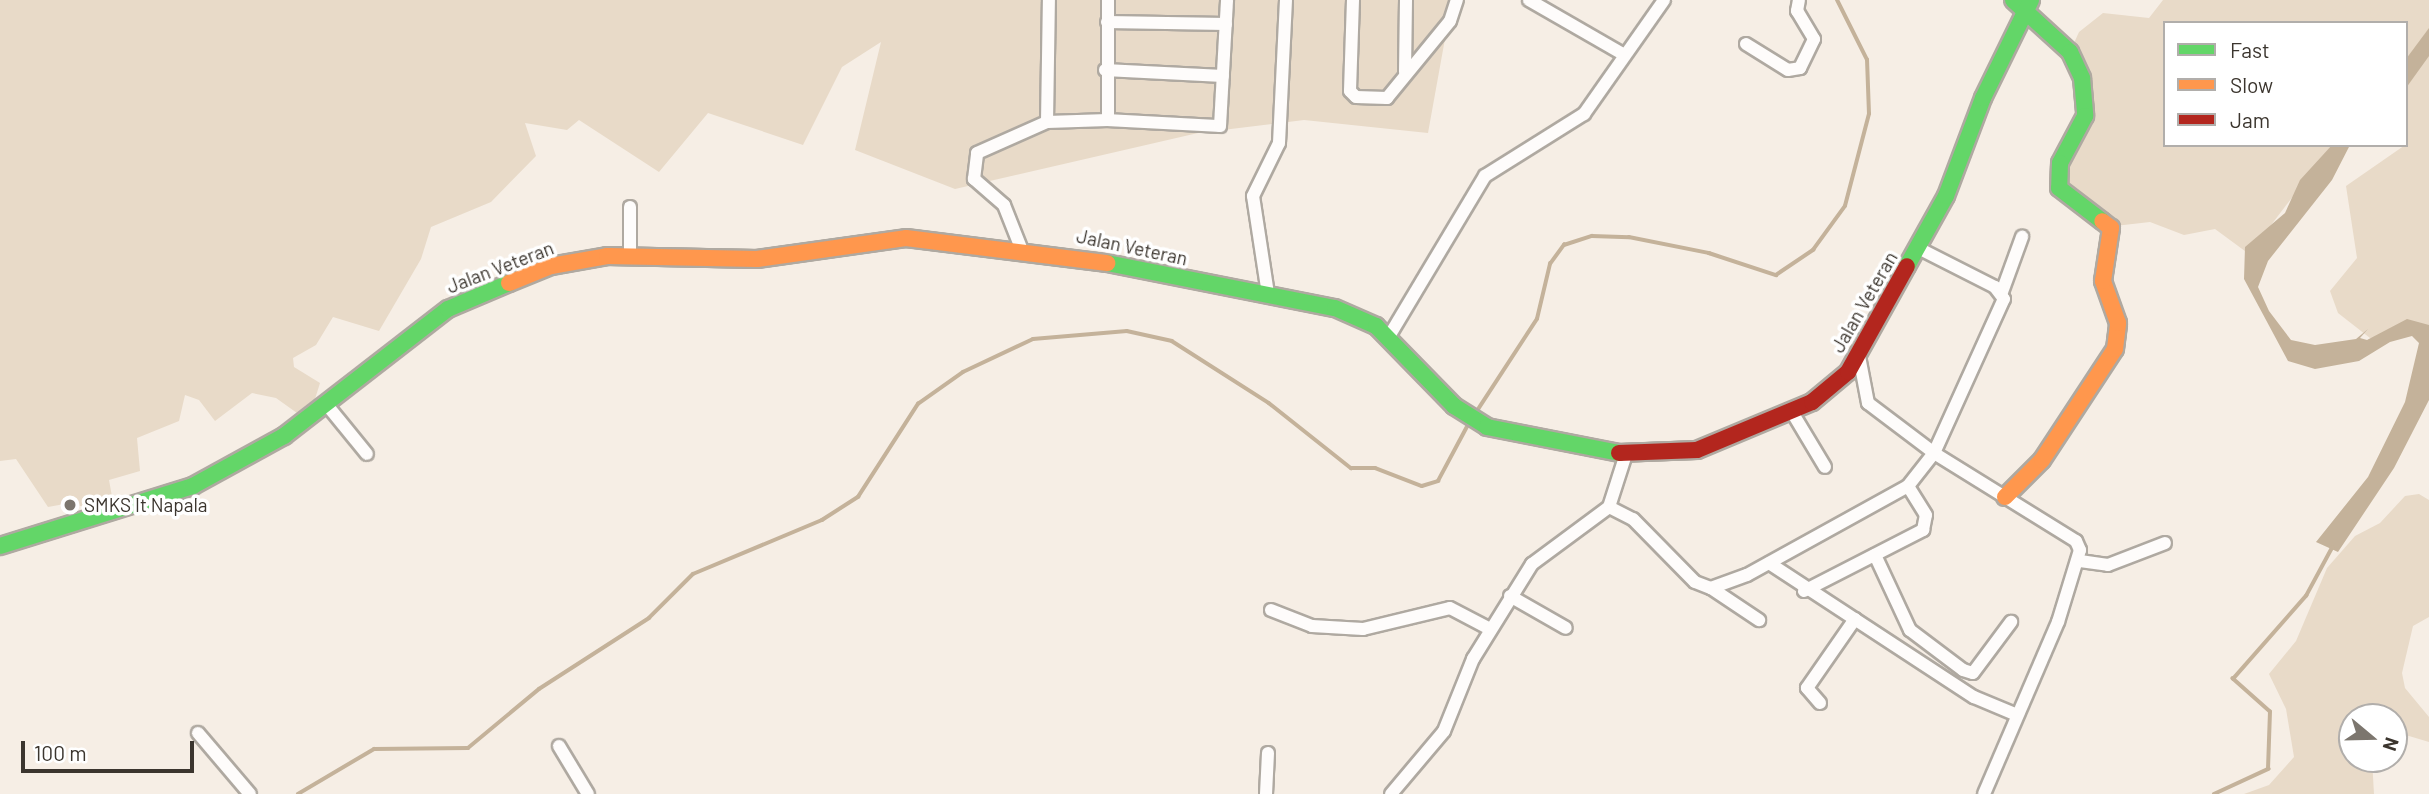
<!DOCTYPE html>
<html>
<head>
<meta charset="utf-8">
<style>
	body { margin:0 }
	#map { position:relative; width:2429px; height:794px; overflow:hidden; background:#f6eee5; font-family:Barlow,sans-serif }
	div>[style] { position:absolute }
	.green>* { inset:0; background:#e8dac8 }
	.water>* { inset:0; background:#c4b29a }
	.stream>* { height:3.5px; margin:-1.75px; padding:0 1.75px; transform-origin:1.75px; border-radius:1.75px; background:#c4b29a }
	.roads { filter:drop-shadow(2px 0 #afa9a1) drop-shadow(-2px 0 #afa9a1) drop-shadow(0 2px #afa9a1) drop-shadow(0 -2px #afa9a1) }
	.street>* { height:12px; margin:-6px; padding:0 6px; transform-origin:6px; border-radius:6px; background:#fefcfb }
	.fast>* { height:16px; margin:-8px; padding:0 8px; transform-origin:8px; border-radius:8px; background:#63d668 }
	.slow>* { height:16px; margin:-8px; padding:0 8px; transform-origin:8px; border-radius:8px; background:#ff974d }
	.jam>* { height:16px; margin:-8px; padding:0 8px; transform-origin:8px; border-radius:8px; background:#b3261e }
	.dots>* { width:19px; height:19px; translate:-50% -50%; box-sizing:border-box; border:4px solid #fff; border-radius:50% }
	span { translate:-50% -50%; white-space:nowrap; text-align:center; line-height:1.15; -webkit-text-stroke:7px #fff; paint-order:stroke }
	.street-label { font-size:19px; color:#3b352e }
	.poi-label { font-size:19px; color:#3b352e }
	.left { translate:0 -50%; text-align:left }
	.legend { position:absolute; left:2163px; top:21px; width:245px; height:126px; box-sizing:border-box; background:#fff; border:2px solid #b1aeab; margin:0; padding:9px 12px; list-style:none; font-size:21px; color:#3b352e }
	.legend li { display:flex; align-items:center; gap:14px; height:35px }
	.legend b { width:35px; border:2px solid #b1aeab }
	.north { position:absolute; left:2338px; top:703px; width:70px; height:70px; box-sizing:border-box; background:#fff; border:2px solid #b1aeab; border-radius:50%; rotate:109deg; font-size:19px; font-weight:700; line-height:28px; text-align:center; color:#3b352e }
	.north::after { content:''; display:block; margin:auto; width:24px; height:32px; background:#7c766e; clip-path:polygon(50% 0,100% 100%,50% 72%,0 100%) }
	.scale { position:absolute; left:21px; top:741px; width:173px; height:32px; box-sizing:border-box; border:4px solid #3b352e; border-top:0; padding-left:9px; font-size:21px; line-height:24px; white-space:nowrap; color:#3b352e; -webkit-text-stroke:5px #fff; paint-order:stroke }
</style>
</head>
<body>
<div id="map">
	<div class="green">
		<div style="clip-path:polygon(0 0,1452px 0,1428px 133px,1304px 120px,1198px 133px,955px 189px,855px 150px,881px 42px,842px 67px,803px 145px,708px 113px,659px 172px,579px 120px,567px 130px,525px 123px,536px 156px,491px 202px,431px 227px,421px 259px,379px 331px,333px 317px,316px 345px,293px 358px,294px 367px,320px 383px,315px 399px,297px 413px,276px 398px,252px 393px,215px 421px,199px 400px,185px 395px,179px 421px,137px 438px,140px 471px,109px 480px,113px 502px,101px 512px,70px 503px,48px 507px,16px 459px,0 461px)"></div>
		<div style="clip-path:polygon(2163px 0,2429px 0,2429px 29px,2406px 61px,2406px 23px,2165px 23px,2165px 145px,2332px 145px,2249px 254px,2215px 229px,2184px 235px,2150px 222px,2115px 226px,2069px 201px,2067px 151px,2087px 117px,2074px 43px,2079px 32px,2103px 13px,2149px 18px)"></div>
		<div style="clip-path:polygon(2429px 52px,2429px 335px,2370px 338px,2338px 313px,2330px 291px,2357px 258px,2346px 186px,2408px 143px,2406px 79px)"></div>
		<div style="clip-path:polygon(2419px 494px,2429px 500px,2429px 617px,2413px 626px,2402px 673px,2405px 688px,2429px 717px,2429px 742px,2409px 736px,2394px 741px,2394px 717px,2352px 717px,2352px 759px,2372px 759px,2374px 794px,2244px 794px,2269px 785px,2294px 757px,2286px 709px,2269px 674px,2296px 641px,2327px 568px,2355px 536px,2380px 523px,2405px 496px)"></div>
	</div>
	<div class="water">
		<div style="clip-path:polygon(2429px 28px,2429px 56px,2406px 88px,2406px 59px)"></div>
		<div style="clip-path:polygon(2332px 145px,2350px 145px,2332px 180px,2268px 261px,2258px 287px,2269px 311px,2291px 340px,2315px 345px,2356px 339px,2368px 329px,2360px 338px,2367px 340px,2407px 319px,2429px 325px,2429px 400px,2394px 468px,2338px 552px,2316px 542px,2368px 477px,2405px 402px,2419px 343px,2412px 336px,2390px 342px,2359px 361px,2315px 369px,2288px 361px,2244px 279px,2245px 247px,2285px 213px,2300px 180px)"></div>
	</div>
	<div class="stream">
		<div style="left:1475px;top:414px;width:113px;rotate:-56.9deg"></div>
		<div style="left:1537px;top:319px;width:57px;rotate:-76.7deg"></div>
		<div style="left:1550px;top:264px;width:24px;rotate:-54deg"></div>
		<div style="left:1564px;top:245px;width:29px;rotate:-18deg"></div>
		<div style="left:1592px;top:236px;width:37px;rotate:2deg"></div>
		<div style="left:1629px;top:237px;width:82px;rotate:11.3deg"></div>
		<div style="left:1709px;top:253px;width:71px;rotate:18.2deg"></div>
		<div style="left:1776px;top:275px;width:45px;rotate:-34deg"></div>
		<div style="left:1813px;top:250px;width:54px;rotate:-54deg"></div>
		<div style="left:1845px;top:206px;width:95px;rotate:-75.4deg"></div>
		<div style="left:1869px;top:114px;width:54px;rotate:-92.1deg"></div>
		<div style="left:1867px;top:60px;width:67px;rotate:-116.6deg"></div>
		<div style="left:298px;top:794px;width:88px;rotate:-30.6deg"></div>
		<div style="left:374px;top:749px;width:94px;rotate:-0.6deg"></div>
		<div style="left:468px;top:748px;width:92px;rotate:-39.7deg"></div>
		<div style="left:539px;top:689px;width:131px;rotate:-32.8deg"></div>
		<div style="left:649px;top:618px;width:62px;rotate:-45deg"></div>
		<div style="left:693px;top:574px;width:140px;rotate:-22.7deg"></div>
		<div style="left:822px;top:520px;width:43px;rotate:-32.6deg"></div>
		<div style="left:858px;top:497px;width:111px;rotate:-57.2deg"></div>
		<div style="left:918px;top:404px;width:55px;rotate:-35.4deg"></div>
		<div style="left:963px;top:372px;width:77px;rotate:-25.2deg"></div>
		<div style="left:1033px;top:339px;width:94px;rotate:-4.9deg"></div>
		<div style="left:1127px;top:331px;width:46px;rotate:12.5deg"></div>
		<div style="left:1172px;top:341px;width:115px;rotate:32.6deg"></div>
		<div style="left:1269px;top:403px;width:105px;rotate:38.4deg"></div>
		<div style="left:1351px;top:468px;width:24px"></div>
		<div style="left:1375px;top:468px;width:50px;rotate:21deg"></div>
		<div style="left:1422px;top:486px;width:17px;rotate:-17deg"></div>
		<div style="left:1438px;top:481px;width:66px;rotate:-61.9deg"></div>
		<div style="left:2214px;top:794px;width:60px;rotate:-24.8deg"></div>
		<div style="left:2268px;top:769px;width:57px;rotate:-88deg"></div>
		<div style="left:2270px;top:712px;width:50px;rotate:-138.3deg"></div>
		<div style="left:2233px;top:679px;width:111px;rotate:-48.7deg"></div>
		<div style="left:2306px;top:596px;width:55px;rotate:-61.6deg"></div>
	</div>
	<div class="roads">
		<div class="street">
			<div style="left:1108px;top:0;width:120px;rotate:90deg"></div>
			<div style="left:1108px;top:120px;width:112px;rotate:3.1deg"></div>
			<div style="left:1220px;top:126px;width:126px;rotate:-86.8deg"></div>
			<div style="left:1353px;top:0;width:91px;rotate:91.9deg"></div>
			<div style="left:1350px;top:91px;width:8px;rotate:45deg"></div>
			<div style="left:1356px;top:97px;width:31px;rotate:2deg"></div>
			<div style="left:1387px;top:98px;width:99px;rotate:-50.7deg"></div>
			<div style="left:1450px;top:21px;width:22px;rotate:-72deg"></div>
			<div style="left:1529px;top:0;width:108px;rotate:29.9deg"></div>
			<div style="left:1107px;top:22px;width:119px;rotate:1deg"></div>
			<div style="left:1746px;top:44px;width:49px;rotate:31.8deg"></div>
			<div style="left:1788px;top:70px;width:12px;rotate:-9deg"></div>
			<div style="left:1800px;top:68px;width:32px;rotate:-64deg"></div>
			<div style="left:1814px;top:39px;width:33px;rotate:-121deg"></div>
			<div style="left:1797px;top:11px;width:11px;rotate:-80deg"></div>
			<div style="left:1105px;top:70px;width:118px;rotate:2.9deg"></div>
			<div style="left:1405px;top:72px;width:72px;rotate:-89.2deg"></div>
			<div style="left:1047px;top:122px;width:122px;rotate:-89.1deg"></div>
			<div style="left:630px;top:207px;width:48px;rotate:90deg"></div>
			<div style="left:1021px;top:248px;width:46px;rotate:-111.6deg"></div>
			<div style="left:1004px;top:205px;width:40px;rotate:-139deg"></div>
			<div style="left:974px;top:179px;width:26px;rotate:-83deg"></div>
			<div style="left:977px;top:153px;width:77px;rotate:-23.9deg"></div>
			<div style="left:1047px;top:122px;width:61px;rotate:-1.9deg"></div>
			<div style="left:2002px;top:292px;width:59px;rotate:-70deg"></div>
			<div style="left:1268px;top:294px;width:99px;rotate:-98.7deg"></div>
			<div style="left:1253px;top:196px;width:59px;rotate:-63.9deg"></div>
			<div style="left:1279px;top:143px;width:143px;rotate:-87.2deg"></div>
			<div style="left:1388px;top:338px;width:189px;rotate:-59.1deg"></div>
			<div style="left:1485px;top:176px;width:117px;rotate:-32.1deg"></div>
			<div style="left:1584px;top:114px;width:139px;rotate:-54.9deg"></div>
			<div style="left:1859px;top:356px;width:48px;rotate:79.2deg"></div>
			<div style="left:1868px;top:403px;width:83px;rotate:37.1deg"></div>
			<div style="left:1934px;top:453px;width:167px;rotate:31.8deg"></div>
			<div style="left:2076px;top:541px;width:10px;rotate:66deg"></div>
			<div style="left:2080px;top:550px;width:75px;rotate:107deg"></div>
			<div style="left:2058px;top:622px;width:187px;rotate:113.3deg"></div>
			<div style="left:327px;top:405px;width:63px;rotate:50.8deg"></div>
			<div style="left:1792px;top:412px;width:64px;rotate:59deg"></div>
			<div style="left:1609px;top:507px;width:27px;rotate:27deg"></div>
			<div style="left:1633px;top:519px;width:88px;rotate:45.5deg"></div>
			<div style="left:1695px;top:582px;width:17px;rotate:21deg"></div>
			<div style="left:1711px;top:588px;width:38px;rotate:-20deg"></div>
			<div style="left:1747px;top:575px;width:184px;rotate:-28.9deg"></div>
			<div style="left:1908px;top:486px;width:42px;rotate:-51.8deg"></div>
			<div style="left:1934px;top:453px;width:169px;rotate:-65.6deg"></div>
			<div style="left:2004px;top:299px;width:15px;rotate:-127deg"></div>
			<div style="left:1995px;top:287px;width:84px;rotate:-153.1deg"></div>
			<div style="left:1875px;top:555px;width:83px;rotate:65deg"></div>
			<div style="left:1910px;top:630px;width:66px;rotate:37deg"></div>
			<div style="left:1963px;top:670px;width:10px;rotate:17deg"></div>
			<div style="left:1973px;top:673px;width:64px;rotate:-53.3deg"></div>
			<div style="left:2080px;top:561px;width:28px;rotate:8deg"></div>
			<div style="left:2108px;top:565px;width:61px;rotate:-21.1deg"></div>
			<div style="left:1769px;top:563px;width:245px;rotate:33.2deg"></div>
			<div style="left:1974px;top:697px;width:47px;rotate:22.7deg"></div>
			<div style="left:1711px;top:588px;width:58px;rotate:33.7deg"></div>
			<div style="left:1804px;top:591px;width:134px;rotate:-27.1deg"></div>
			<div style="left:1923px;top:530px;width:15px;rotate:-79deg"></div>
			<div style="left:1926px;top:515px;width:34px;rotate:-122deg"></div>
			<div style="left:1510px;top:596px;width:64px;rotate:29.7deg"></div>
			<div style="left:1271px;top:610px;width:44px;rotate:21.3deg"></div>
			<div style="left:1312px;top:626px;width:51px;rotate:3.4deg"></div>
			<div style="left:1363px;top:629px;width:89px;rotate:-13.6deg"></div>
			<div style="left:1450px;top:608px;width:45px;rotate:27.7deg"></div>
			<div style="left:1820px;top:703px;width:20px;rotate:-131deg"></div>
			<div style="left:1807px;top:688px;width:84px;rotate:-55.2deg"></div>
			<div style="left:198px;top:733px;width:80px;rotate:49.6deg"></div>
			<div style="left:559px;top:746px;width:56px;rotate:58.9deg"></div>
			<div style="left:1266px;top:794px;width:41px;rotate:-87.2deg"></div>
			<div style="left:1391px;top:794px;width:82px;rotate:-49.9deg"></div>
			<div style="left:1444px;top:731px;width:78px;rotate:-68.1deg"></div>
			<div style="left:1473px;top:659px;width:112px;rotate:-58.2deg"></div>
			<div style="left:1532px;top:564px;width:96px;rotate:-36.5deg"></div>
			<div style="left:1609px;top:507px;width:56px;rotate:-72.2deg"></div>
		</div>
		<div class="fast">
			<div style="left:2013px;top:0;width:77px;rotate:42.4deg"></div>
			<div style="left:2070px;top:52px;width:29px;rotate:65deg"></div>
			<div style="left:2082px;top:78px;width:38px;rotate:85deg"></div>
			<div style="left:2085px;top:116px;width:53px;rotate:118deg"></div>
			<div style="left:2060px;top:163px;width:25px;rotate:92deg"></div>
			<div style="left:2059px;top:188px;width:54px;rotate:37.5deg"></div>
			<div style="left:1107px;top:263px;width:232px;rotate:11.2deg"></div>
			<div style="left:1335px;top:308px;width:45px;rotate:23.7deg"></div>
			<div style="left:1376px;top:326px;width:112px;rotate:45.7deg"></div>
			<div style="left:1454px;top:406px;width:39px;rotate:32deg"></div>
			<div style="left:1487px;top:427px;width:135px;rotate:11.1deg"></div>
			<div style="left:1907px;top:266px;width:80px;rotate:-60.9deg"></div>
			<div style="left:1946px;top:196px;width:105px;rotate:-69.3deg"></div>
			<div style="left:1983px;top:98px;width:109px;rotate:-63.9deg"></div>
			<div style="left:0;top:546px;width:202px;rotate:-17.3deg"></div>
			<div style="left:193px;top:486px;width:104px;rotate:-28.8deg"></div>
			<div style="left:284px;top:436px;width:207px;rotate:-37.8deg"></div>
			<div style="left:448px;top:309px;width:66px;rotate:-23.1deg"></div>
		</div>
		<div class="slow">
			<div style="left:509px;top:283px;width:45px;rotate:-22deg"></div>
			<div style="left:551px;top:266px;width:57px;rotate:-10.1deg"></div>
			<div style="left:607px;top:256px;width:150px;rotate:1.1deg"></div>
			<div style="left:757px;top:259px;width:150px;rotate:-8deg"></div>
			<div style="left:906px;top:238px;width:203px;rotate:7.1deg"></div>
			<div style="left:2005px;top:497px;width:52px;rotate:-45deg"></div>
			<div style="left:2042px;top:460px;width:133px;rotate:-56.7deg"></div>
			<div style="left:2115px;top:349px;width:26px;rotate:-83deg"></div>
			<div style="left:2118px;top:323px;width:45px;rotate:-109.7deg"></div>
			<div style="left:2103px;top:281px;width:54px;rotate:-81.4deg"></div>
			<div style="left:2111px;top:228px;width:11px;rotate:-142deg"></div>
		</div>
		<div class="jam">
			<div style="left:1619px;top:453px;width:78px;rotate:-2.2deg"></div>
			<div style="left:1697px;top:450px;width:125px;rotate:-22.7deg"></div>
			<div style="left:1812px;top:402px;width:47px;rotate:-39.8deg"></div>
			<div style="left:1848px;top:372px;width:121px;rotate:-60.9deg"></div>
		</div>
	</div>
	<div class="dots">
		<div style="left:70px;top:505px;background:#7c766e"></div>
	</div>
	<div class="street-label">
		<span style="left:1132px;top:247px;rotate:12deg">Jalan Veteran</span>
		<span style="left:500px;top:267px;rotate:-21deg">Jalan Veteran</span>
		<span style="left:1864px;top:302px;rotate:-60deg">Jalan Veteran</span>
	</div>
	<div class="poi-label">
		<span class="left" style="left:84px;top:505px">SMKS It Napala</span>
	</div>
	<ul class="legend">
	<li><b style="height:9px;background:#63d668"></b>Fast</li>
	<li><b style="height:9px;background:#ff974d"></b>Slow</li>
	<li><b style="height:9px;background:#b3261e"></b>Jam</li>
	</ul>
	<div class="north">N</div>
	<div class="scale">100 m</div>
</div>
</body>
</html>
